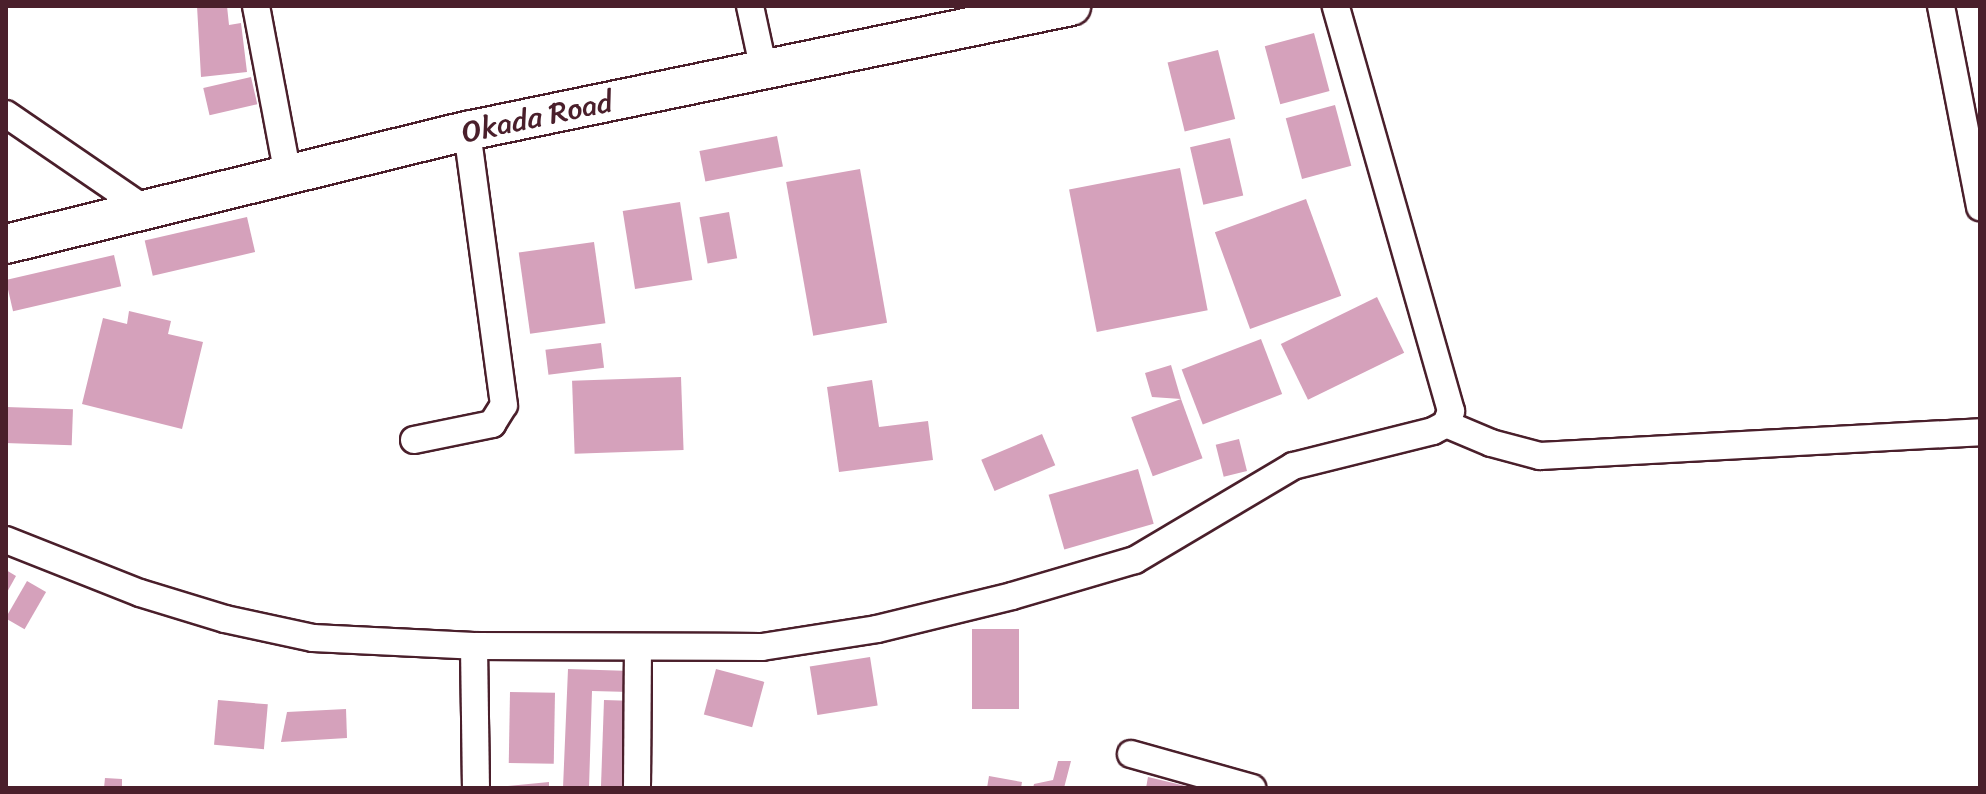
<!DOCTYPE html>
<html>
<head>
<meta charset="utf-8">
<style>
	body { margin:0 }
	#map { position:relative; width:1986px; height:794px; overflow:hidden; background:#fff; font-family:Sriracha,sans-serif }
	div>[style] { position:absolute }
	.building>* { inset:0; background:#d5a1bb; transform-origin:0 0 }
	.roads { filter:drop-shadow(2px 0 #4a1f2b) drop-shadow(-2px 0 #4a1f2b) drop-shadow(0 2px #4a1f2b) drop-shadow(0 -2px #4a1f2b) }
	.street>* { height:26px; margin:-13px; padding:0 13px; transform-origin:13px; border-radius:13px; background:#fff }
	.secondary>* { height:38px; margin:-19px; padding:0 19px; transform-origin:19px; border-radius:19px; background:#fff }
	span { translate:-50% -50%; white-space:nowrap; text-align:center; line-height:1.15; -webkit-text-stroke:6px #fff; paint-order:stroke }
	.street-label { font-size:30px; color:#4a1f2b }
	.frame { position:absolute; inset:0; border:8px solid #4a1f2b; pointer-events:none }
</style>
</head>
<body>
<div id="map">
	<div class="building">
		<div style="clip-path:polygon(197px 6px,227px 6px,229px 25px,241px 23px,247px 72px,201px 77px)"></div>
		<div style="left:1314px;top:33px;width:60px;height:51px;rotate:75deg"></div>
		<div style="left:1218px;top:50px;width:71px;height:52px;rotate:76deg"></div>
		<div style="left:251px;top:77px;width:28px;height:49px;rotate:77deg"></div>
		<div style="left:1335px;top:105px;width:63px;height:51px;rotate:75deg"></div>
		<div style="left:777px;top:136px;width:31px;height:79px;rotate:79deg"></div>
		<div style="left:1230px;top:138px;width:59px;height:41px;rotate:77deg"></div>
		<div style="left:1180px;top:168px;width:145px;height:113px;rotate:79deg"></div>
		<div style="left:860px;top:169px;width:156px;height:75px;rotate:80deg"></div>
		<div style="left:1306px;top:199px;width:103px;height:97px;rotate:70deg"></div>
		<div style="left:680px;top:202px;width:79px;height:58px;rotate:81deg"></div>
		<div style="left:729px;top:212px;width:47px;height:30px;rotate:80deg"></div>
		<div style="left:247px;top:217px;width:36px;height:105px;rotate:77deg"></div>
		<div style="left:594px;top:242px;width:82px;height:76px;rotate:82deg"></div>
		<div style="left:114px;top:255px;width:32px;height:111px;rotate:77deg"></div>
		<div style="left:1377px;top:297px;width:62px;height:107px;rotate:64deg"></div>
		<div style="clip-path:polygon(129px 311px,171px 321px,168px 334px,203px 342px,182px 429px,82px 404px,103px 318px,127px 324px)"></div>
		<div style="left:1261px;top:339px;width:59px;height:85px;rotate:69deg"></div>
		<div style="left:601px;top:343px;width:25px;height:56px;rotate:83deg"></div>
		<div style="clip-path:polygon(1171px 365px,1181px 399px,1152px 397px,1145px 373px)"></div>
		<div style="left:681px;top:377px;width:73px;height:109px;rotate:88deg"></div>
		<div style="clip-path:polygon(872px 380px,879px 427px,928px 421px,933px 460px,839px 472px,827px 387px)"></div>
		<div style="left:1181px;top:399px;width:63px;height:53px;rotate:70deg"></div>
		<div style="left:6px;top:407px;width:67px;height:36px;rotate:2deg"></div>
		<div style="left:1042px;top:434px;width:34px;height:66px;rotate:67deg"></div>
		<div style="left:1239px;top:439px;width:33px;height:24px;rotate:76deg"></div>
		<div style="left:1138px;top:469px;width:57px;height:93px;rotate:74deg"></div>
		<div style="clip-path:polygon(6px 570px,16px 576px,6px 594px)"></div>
		<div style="left:27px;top:581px;width:22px;height:43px;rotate:30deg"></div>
		<div style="left:972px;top:629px;width:47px;height:80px"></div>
		<div style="left:870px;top:657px;width:49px;height:61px;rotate:81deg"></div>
		<div style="clip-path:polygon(568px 669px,631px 671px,630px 692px,592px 691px,589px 788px,563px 788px)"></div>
		<div style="left:716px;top:669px;width:50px;height:47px;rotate:15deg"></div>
		<div style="left:510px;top:692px;width:45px;height:71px;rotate:1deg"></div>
		<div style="left:218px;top:700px;width:50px;height:45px;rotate:5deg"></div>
		<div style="left:604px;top:700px;width:24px;height:88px;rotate:2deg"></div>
		<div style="clip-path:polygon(346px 709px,347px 738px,281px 742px,287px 712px)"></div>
		<div style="clip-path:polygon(1058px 761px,1071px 761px,1064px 788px,1033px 788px,1034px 784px,1053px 780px)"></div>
		<div style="clip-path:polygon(989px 776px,1022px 782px,1021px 788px,987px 788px)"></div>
		<div style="clip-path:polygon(1148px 777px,1190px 787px,1190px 788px,1146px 788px)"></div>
		<div style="clip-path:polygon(105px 778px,122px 779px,122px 788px,104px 788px)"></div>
		<div style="clip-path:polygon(549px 782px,549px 788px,508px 788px,508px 786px)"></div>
	</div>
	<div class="roads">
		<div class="street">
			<div style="left:256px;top:6px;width:173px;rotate:79.3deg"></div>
			<div style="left:750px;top:6px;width:66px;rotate:77.8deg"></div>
			<div style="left:1941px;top:6px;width:205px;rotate:79deg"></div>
			<div style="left:6px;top:114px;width:170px;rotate:34.4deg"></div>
			<div style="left:1446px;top:424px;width:49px;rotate:22.9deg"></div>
			<div style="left:1491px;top:443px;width:51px;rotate:14.9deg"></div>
			<div style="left:1540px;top:456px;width:441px;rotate:-3.1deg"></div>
			<div style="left:414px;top:440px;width:80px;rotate:-11.6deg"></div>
			<div style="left:492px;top:424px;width:22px;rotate:-58deg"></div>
			<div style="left:504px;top:405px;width:276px;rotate:-97.7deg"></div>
			<div style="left:6px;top:540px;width:144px;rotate:21.6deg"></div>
			<div style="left:140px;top:593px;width:89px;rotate:17deg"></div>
			<div style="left:225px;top:619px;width:90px;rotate:12.2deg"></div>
			<div style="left:313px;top:638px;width:161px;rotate:2.8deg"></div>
			<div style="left:474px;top:646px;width:288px;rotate:0.2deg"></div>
			<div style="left:762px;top:647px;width:116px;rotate:-8.9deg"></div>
			<div style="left:877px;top:629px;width:139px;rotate:-13.7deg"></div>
			<div style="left:1012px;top:596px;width:128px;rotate:-16.3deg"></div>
			<div style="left:1135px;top:560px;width:184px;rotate:-30.7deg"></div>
			<div style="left:1293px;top:466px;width:144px;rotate:-14deg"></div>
			<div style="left:1433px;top:431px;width:15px;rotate:-28deg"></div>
			<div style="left:1446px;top:424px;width:14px;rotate:-69deg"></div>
			<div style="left:1451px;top:411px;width:421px;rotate:-105.9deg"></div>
			<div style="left:474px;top:646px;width:142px;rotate:89.2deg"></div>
			<div style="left:1131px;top:754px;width:126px;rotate:15.7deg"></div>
			<div style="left:637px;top:788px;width:139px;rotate:-89.6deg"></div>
		</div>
		<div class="secondary">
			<div style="left:6px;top:244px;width:475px;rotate:-13.8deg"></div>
			<div style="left:467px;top:131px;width:617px;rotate:-11.69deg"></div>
		</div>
	</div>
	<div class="street-label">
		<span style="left:537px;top:117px;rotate:-12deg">Okada Road</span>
	</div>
	<div class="frame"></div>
</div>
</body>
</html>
